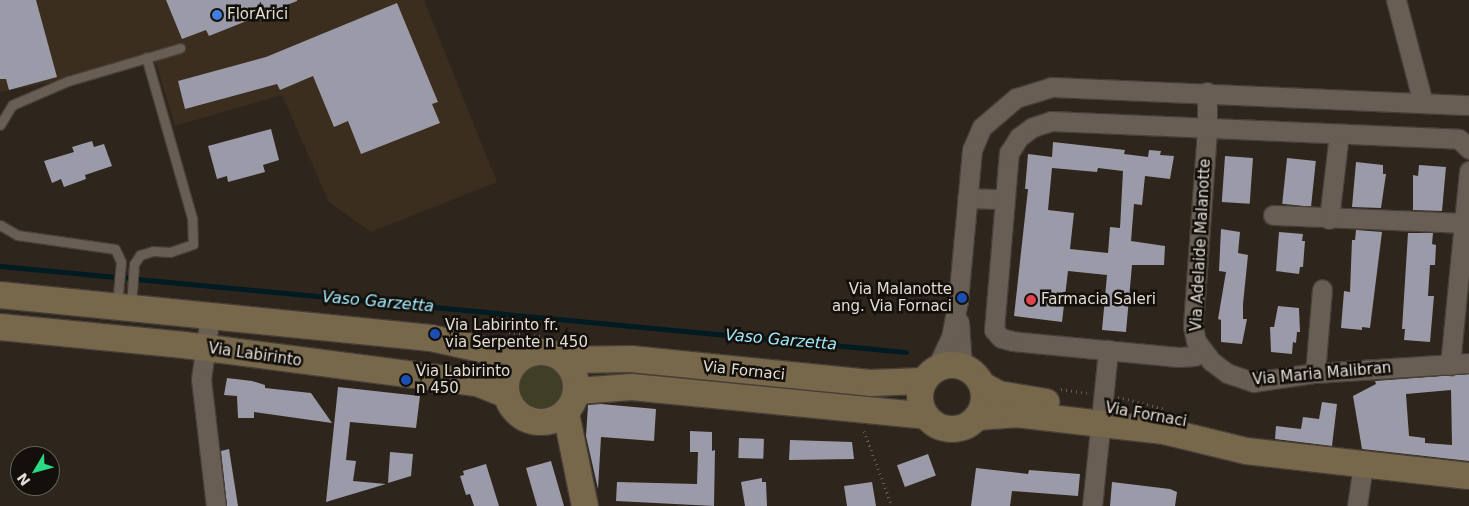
<!DOCTYPE html>
<html>
<head>
<meta charset="utf-8">
<style>
	body { margin:0 }
	#map { position:relative; width:1469px; height:506px; overflow:hidden; background:#2e251c; font-family:"DejaVu Sans",sans-serif }
	div>[style] { position:absolute }
	.built>* { inset:0; background:#3b2e1f }
	.green>* { inset:0; background:#3e3f24 }
	.round { border-radius:50% }
	.stream>* { height:5px; margin:-2.5px; padding:0 2.5px; transform-origin:2.5px; border-radius:2.5px; background:#001b21 }
	.building>* { inset:0; background:#9b9aa8; transform-origin:0 0 }
	.path>* { height:3px; margin-top:-1.5px; transform-origin:0; background:repeating-linear-gradient(90deg,#665e56 0 1px,transparent 0 5px) }
	.roads { filter:drop-shadow(1px 0 #473f38) drop-shadow(-1px 0 #473f38) drop-shadow(0 1px #473f38) drop-shadow(0 -1px #473f38) }
	.lane>* { height:9px; margin:-4.5px; padding:0 4.5px; transform-origin:4.5px; border-radius:4.5px; background:#685e53 }
	.street>* { height:19px; margin:-9.5px; padding:0 9.5px; transform-origin:9.5px; border-radius:9.5px; background:#685e53 }
	.secondary>* { height:26px; margin:-13px; padding:0 13px; transform-origin:13px; border-radius:13px; background:#78684b }
	.secondary>.ring { margin:-13px; padding:0; box-sizing:content-box; background:none; border:26px solid #78684b; border-radius:50% }
	.dots>* { width:14px; height:14px; translate:-50% -50%; box-sizing:border-box; border:2px solid #130f0b; border-radius:50% }
	span { translate:-50% -50%; white-space:nowrap; text-align:center; line-height:1.15; -webkit-text-stroke:5px #130f0b; paint-order:stroke }
	.poi-label { font-size:15px; color:#e1dcd5 }
	.left { translate:0 -50%; text-align:left }
	.right { translate:-100% -50%; text-align:right }
	.street-label { font-size:15px; color:#e1dcd5 }
	.water-label { font-size:16px; color:#9fe9fa; font-style:italic }
	.north { position:absolute; left:10px; top:446px; width:50px; height:50px; box-sizing:border-box; background:#130f0b; border:1px solid #65615c; border-radius:50%; rotate:233deg; font-size:14px; font-weight:700; line-height:20px; text-align:center; color:#e1dcd5 }
	.north::after { content:''; display:block; margin:auto; width:18px; height:22px; background:#2bd884; clip-path:polygon(50% 0,100% 100%,50% 72%,0 100%) }
</style>
</head>
<body>
<div id="map">
	<div class="built">
		<div style="clip-path:polygon(0 0,424px 0,497px 182px,371px 232px,329px 202px,282px 95px,175px 126px,156px 63px,0 92px)"></div>
	</div>
	<div class="green">
		<div class="round" style="left:516px;top:361px;width:52px;height:52px"></div>
	</div>
	<div class="stream">
		<div style="left:0;top:266px;width:910px;rotate:5.42deg"></div>
	</div>
	<div class="building">
		<div style="clip-path:polygon(0 0,36px 0,57px 77px,9px 90px,6px 79px,0 79px)"></div>
		<div style="clip-path:polygon(166px 0,297px 0,297px 1px,209px 36px,206px 30px,182px 39px)"></div>
		<div style="clip-path:polygon(397px 3px,438px 102px,432px 104px,440px 123px,361px 154px,348px 121px,334px 127px,313px 76px,280px 90px,277px 84px,185px 109px,178px 81px,266px 57px)"></div>
		<div style="clip-path:polygon(271px 129px,279px 160px,263px 165px,265px 172px,228px 182px,227px 176px,217px 179px,208px 146px)"></div>
		<div style="clip-path:polygon(92px 141px,94px 147px,104px 144px,112px 166px,85px 175px,86px 179px,64px 187px,61px 179px,52px 183px,44px 161px,74px 152px,72px 147px)"></div>
		<div style="clip-path:polygon(evenodd,1053px 142px,1125px 150px,1124px 154px,1148px 157px,1149px 150px,1161px 151px,1160px 155px,1174px 156px,1170px 179px,1145px 176px,1142px 205px,1134px 204px,1131px 241px,1165px 246px,1164px 265px,1132px 265px,1126px 332px,1102px 330px,1107px 275px,1068px 271px,1062px 322px,1014px 316px,1028px 189px,1025px 189px,1028px 154px,1052px 157px,1053px 142px,1052px 168px,1097px 172px,1098px 168px,1123px 171px,1120px 228px,1110px 227px,1108px 253px,1070px 249px,1074px 213px,1048px 210px,1052px 168px)"></div>
		<div style="left:1225px;top:156px;width:28px;height:46px;rotate:4deg"></div>
		<div style="left:1287px;top:158px;width:29px;height:46px;rotate:6deg"></div>
		<div style="clip-path:polygon(1356px 162px,1383px 165px,1383px 174px,1386px 174px,1381px 208px,1352px 207px)"></div>
		<div style="clip-path:polygon(1419px 165px,1446px 167px,1442px 211px,1413px 210px,1413px 175px,1418px 176px)"></div>
		<div style="clip-path:polygon(1221px 229px,1240px 232px,1238px 253px,1248px 255px,1243px 304px,1243px 319px,1247px 319px,1242px 344px,1221px 342px,1221px 320px,1218px 319px,1226px 272px,1219px 271px)"></div>
		<div style="clip-path:polygon(1356px 230px,1382px 232px,1370px 328px,1362px 327px,1362px 330px,1341px 328px,1344px 291px,1350px 292px,1352px 240px,1355px 240px)"></div>
		<div style="clip-path:polygon(1279px 232px,1303px 234px,1302px 241px,1305px 241px,1303px 267px,1300px 267px,1299px 274px,1276px 271px)"></div>
		<div style="clip-path:polygon(1408px 233px,1433px 233px,1432px 244px,1436px 245px,1435px 265px,1430px 265px,1428px 296px,1434px 296px,1430px 342px,1404px 340px,1405px 329px,1402px 329px)"></div>
		<div style="clip-path:polygon(1278px 306px,1299px 308px,1300px 332px,1297px 332px,1296px 343px,1293px 342px,1292px 354px,1271px 352px,1270px 327px,1274px 327px)"></div>
		<div style="clip-path:polygon(evenodd,1469px 374px,1469px 461px,1362px 449px,1353px 396px,1376px 384px,1375px 381px,1469px 374px,1451px 390px,1452px 445px,1425px 443px,1425px 438px,1409px 436px,1406px 394px,1451px 390px)"></div>
		<div style="clip-path:polygon(227px 378px,252px 381px,265px 385px,265px 388px,311px 393px,332px 423px,254px 412px,254px 418px,238px 418px,237px 396px,224px 395px)"></div>
		<div style="clip-path:polygon(338px 387px,420px 396px,416px 428px,350px 422px,346px 460px,356px 461px,353px 481px,386px 484px,326px 502px)"></div>
		<div style="clip-path:polygon(1322px 402px,1337px 404px,1332px 446px,1275px 439px,1276px 426px,1301px 429px,1303px 417px,1319px 419px)"></div>
		<div style="clip-path:polygon(601px 404px,656px 409px,654px 441px,601px 437px,598px 489px,586px 436px,588px 405px)"></div>
		<div style="clip-path:polygon(690px 431px,712px 432px,712px 451px,715px 450px,714px 506px,616px 501px,617px 482px,697px 484px,698px 452px,690px 452px)"></div>
		<div style="left:739px;top:438px;width:25px;height:20px;rotate:2deg"></div>
		<div style="clip-path:polygon(790px 440px,852px 442px,854px 459px,789px 460px)"></div>
		<div style="clip-path:polygon(229px 449px,238px 506px,227px 506px,221px 451px)"></div>
		<div style="clip-path:polygon(390px 452px,413px 454px,411px 476px,388px 483px)"></div>
		<div style="left:928px;top:454px;width:23px;height:33px;rotate:70deg"></div>
		<div style="clip-path:polygon(551px 461px,564px 506px,537px 506px,526px 468px)"></div>
		<div style="clip-path:polygon(486px 464px,499px 506px,474px 506px,470px 494px,466px 495px,460px 476px,464px 475px,463px 471px)"></div>
		<div style="clip-path:polygon(976px 468px,1028px 474px,1029px 470px,1080px 474px,1078px 496px,1012px 491px,1010px 506px,971px 506px)"></div>
		<div style="clip-path:polygon(762px 478px,762px 482px,766px 482px,767px 506px,745px 506px,741px 482px)"></div>
		<div style="clip-path:polygon(872px 482px,876px 506px,847px 506px,844px 486px)"></div>
		<div style="clip-path:polygon(1112px 482px,1170px 489px,1177px 492px,1175px 506px,1110px 506px)"></div>
	</div>
	<div class="path">
		<div style="left:509px;top:332px;width:53px;rotate:7.5deg"></div>
		<div style="left:1061px;top:389px;width:26px;rotate:9deg"></div>
		<div style="left:1118px;top:397px;width:49px;rotate:14deg"></div>
		<div style="left:864px;top:431px;width:80px;rotate:69.5deg"></div>
	</div>
	<div class="roads">
		<div class="lane">
			<div style="left:0;top:125px;width:23px;rotate:-59deg"></div>
			<div style="left:12px;top:105px;width:61px;rotate:-23.2deg"></div>
			<div style="left:68px;top:81px;width:117px;rotate:-16.4deg"></div>
			<div style="left:0;top:225px;width:20px;rotate:30deg"></div>
			<div style="left:17px;top:235px;width:99px;rotate:8.1deg"></div>
			<div style="left:115px;top:249px;width:14px;rotate:65deg"></div>
			<div style="left:121px;top:262px;width:42px;rotate:95.4deg"></div>
			<div style="left:131px;top:306px;width:42px;rotate:-85.9deg"></div>
			<div style="left:134px;top:264px;width:11px;rotate:-56deg"></div>
			<div style="left:140px;top:255px;width:14px;rotate:-17deg"></div>
			<div style="left:153px;top:251px;width:17px;rotate:3deg"></div>
			<div style="left:170px;top:252px;width:24px;rotate:-19deg"></div>
			<div style="left:193px;top:244px;width:26px;rotate:-92deg"></div>
			<div style="left:192px;top:218px;width:167px;rotate:-105.9deg"></div>
		</div>
		<div class="street">
			<div style="left:1396px;top:0;width:106px;rotate:75.3deg"></div>
			<div style="left:1207px;top:92px;width:38px;rotate:90deg"></div>
			<div style="left:1207px;top:130px;width:197px;rotate:94.1deg"></div>
			<div style="left:1193px;top:327px;width:14px;rotate:78deg"></div>
			<div style="left:1196px;top:341px;width:25px;rotate:53deg"></div>
			<div style="left:1211px;top:361px;width:20px;rotate:37deg"></div>
			<div style="left:1227px;top:373px;width:28px;rotate:19deg"></div>
			<div style="left:1253px;top:382px;width:63px;rotate:-8.3deg"></div>
			<div style="left:1315px;top:373px;width:154px;rotate:-3.7deg"></div>
			<div style="left:967px;top:198px;width:37px;rotate:2deg"></div>
			<div style="left:1273px;top:215px;width:192px;rotate:2.4deg"></div>
			<div style="left:1329px;top:219px;width:86px;rotate:-83.3deg"></div>
			<div style="left:210px;top:316px;width:64px;rotate:98.1deg"></div>
			<div style="left:201px;top:379px;width:128px;rotate:83.3deg"></div>
			<div style="left:959px;top:322px;width:44px;rotate:86.1deg"></div>
			<div style="left:1203px;top:351px;width:9px;rotate:148deg"></div>
			<div style="left:1195px;top:356px;width:17px;rotate:177deg"></div>
			<div style="left:1178px;top:357px;width:166px;rotate:-174.5deg"></div>
			<div style="left:1013px;top:341px;width:12px;rotate:-166deg"></div>
			<div style="left:1001px;top:338px;width:11px;rotate:-131deg"></div>
			<div style="left:994px;top:330px;width:178px;rotate:-85.2deg"></div>
			<div style="left:1009px;top:153px;width:19px;rotate:-58deg"></div>
			<div style="left:1019px;top:137px;width:17px;rotate:-36deg"></div>
			<div style="left:1033px;top:127px;width:19px;rotate:-18deg"></div>
			<div style="left:1051px;top:121px;width:408px;rotate:2.5deg"></div>
			<div style="left:1459px;top:139px;width:14px;rotate:45deg"></div>
			<div style="left:1450px;top:365px;width:195px;rotate:-84.4deg"></div>
			<div style="left:936px;top:369px;width:35px;rotate:-65deg"></div>
			<div style="left:951px;top:337px;width:37px;rotate:-79deg"></div>
			<div style="left:958px;top:301px;width:152px;rotate:-84.7deg"></div>
			<div style="left:972px;top:150px;width:25px;rotate:-67deg"></div>
			<div style="left:982px;top:127px;width:45px;rotate:-40.5deg"></div>
			<div style="left:1016px;top:98px;width:37px;rotate:-17deg"></div>
			<div style="left:1051px;top:87px;width:418px;rotate:2.5deg"></div>
			<div style="left:1315px;top:373px;width:84px;rotate:-85.2deg"></div>
			<div style="left:1092px;top:506px;width:157px;rotate:-84.1deg"></div>
			<div style="left:1357px;top:506px;width:41px;rotate:-81.7deg"></div>
		</div>
		<div class="secondary">
			<div style="left:0;top:295px;width:433px;rotate:5.7deg"></div>
			<div style="left:431px;top:338px;width:92px;rotate:12.5deg"></div>
			<div style="left:0;top:327px;width:185px;rotate:5.6deg"></div>
			<div style="left:184px;top:345px;width:295px;rotate:7.4deg"></div>
			<div style="left:477px;top:383px;width:32px;rotate:22deg"></div>
			<div class="ring" style="left:506px;top:352px;width:44px;height:44px"></div>
			<div style="left:564px;top:360px;width:67px;rotate:-0.9deg"></div>
			<div style="left:631px;top:359px;width:240px;rotate:5.7deg"></div>
			<div style="left:870px;top:383px;width:53px;rotate:-2.2deg"></div>
			<div class="ring" style="left:920px;top:365px;width:38px;height:38px"></div>
			<div style="left:982px;top:385px;width:19px;rotate:28deg"></div>
			<div style="left:999px;top:394px;width:48px;rotate:9.7deg"></div>
			<div style="left:577px;top:391px;width:55px;rotate:-4.2deg"></div>
			<div style="left:632px;top:387px;width:295px;rotate:5.6deg"></div>
			<div style="left:566px;top:413px;width:95px;rotate:78.5deg"></div>
			<div style="left:977px;top:417px;width:39px;rotate:-4deg"></div>
			<div style="left:1016px;top:414px;width:149px;rotate:6.6deg"></div>
			<div style="left:1164px;top:431px;width:84px;rotate:13.7deg"></div>
			<div style="left:1246px;top:451px;width:224px;rotate:6.4deg"></div>
		</div>
	</div>
	<div class="dots">
		<div style="left:217px;top:15px;background:#3f7fe0"></div>
		<div style="left:962px;top:298px;background:#1a4fb4"></div>
		<div style="left:1031px;top:300px;background:#e0444e"></div>
		<div style="left:435px;top:334px;background:#1a4fb4"></div>
		<div style="left:406px;top:380px;background:#1a4fb4"></div>
	</div>
	<div class="poi-label">
		<span class="left" style="left:227px;top:15px">FlorArici</span>
		<span class="right" style="left:952px;top:298px">Via Malanotte<br>ang. Via Fornaci</span>
		<span class="left" style="left:1041px;top:300px">Farmacia Saleri</span>
		<span class="left" style="left:445px;top:334px">Via Labirinto fr.<br>via Serpente n 450</span>
		<span class="left" style="left:416px;top:380px">Via Labirinto<br>n 450</span>
	</div>
	<div class="street-label">
		<span style="left:1201px;top:245px;rotate:-87deg">Via Adelaide Malanotte</span>
		<span style="left:255px;top:355px;rotate:8deg">Via Labirinto</span>
		<span style="left:744px;top:371px;rotate:6deg">Via Fornaci</span>
		<span style="left:1322px;top:374px;rotate:-5deg">Via Maria Malibran</span>
		<span style="left:1146px;top:415px;rotate:10deg">Via Fornaci</span>
	</div>
	<div class="water-label">
		<span style="left:378px;top:302px;rotate:5deg">Vaso Garzetta</span>
		<span style="left:781px;top:340px;rotate:5deg">Vaso Garzetta</span>
	</div>
	<div class="north">N</div>
</div>
</body>
</html>
